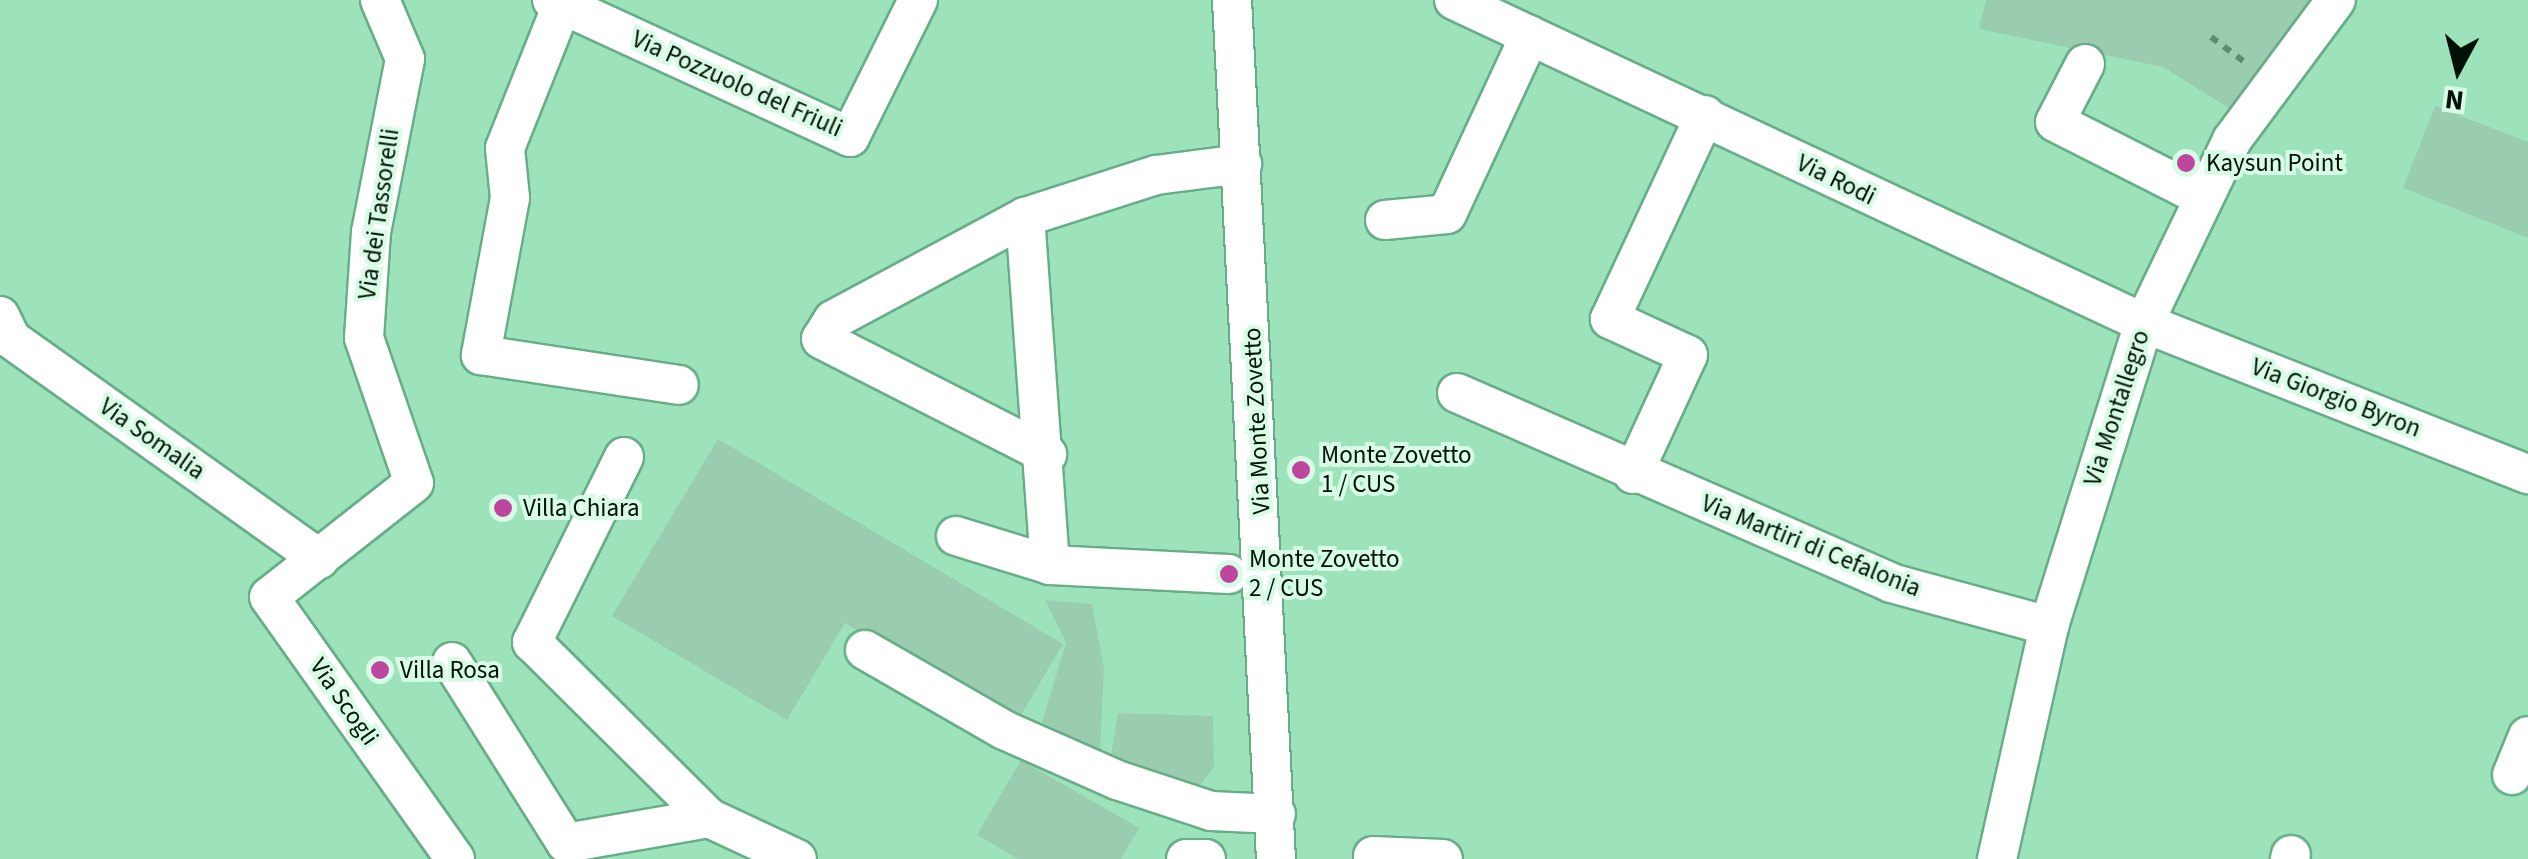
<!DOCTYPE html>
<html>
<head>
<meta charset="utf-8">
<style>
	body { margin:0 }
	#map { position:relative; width:2528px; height:859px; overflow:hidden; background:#9ce3bb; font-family:"Source Sans 3",sans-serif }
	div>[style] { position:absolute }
	.green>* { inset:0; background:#9acdb0 }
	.path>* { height:6px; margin-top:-3px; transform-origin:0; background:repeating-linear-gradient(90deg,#5c8d71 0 8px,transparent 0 16px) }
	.roads { filter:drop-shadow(2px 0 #67ad88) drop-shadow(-2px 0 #67ad88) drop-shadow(0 2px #67ad88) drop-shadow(0 -2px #67ad88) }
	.minor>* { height:38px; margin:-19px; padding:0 19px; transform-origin:19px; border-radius:19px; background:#fff }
	.dots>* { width:28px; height:28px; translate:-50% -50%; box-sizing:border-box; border:5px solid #d8fbe6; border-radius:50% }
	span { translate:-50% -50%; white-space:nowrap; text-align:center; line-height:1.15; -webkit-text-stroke:8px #d8fbe6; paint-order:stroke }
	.street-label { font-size:25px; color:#001206 }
	.poi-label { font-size:25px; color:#001206 }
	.left { translate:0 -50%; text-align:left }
	.north { position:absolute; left:2408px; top:20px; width:100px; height:100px; -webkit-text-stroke:8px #d8fbe6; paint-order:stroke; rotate:187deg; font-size:28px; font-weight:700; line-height:40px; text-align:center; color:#001206 }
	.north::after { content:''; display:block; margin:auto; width:35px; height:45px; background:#001206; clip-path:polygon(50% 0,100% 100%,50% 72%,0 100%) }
</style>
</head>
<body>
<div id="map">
	<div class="green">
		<div style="clip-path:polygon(1986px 0,2312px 0,2232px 110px,2163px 67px,1979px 29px)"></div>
		<div style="clip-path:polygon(2435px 106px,2528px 142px,2528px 238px,2403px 188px)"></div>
		<div style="clip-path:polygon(718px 439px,1063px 644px,1015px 725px,845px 623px,787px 720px,612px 616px)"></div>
		<div style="clip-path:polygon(1045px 600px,1092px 604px,1104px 668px,1100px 754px,1042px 722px,1066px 643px)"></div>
		<div style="clip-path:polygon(1118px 713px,1213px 716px,1214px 767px,1199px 786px,1111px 756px)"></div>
		<div style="clip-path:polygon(1021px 760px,1139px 828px,1121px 859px,1018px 859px,977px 835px)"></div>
	</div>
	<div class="path">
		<div style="left:2211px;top:37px;width:44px;rotate:36.6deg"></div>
	</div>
	<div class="roads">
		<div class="minor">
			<div style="left:380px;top:0;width:64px;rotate:67deg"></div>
			<div style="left:405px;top:59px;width:176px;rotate:101.1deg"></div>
			<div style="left:371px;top:232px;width:106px;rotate:93.8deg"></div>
			<div style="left:364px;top:338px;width:153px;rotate:71deg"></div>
			<div style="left:414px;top:483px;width:184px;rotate:141.8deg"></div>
			<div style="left:269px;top:597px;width:321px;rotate:54.6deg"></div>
			<div style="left:552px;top:0;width:328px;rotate:24.7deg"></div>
			<div style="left:850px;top:137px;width:153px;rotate:-63.6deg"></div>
			<div style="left:1232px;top:0;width:860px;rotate:87.07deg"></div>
			<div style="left:1454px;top:0;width:762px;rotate:25.09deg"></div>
			<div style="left:2144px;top:323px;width:413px;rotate:21.5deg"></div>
			<div style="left:562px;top:5px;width:154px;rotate:111.7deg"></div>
			<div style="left:505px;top:148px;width:50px;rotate:84.3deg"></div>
			<div style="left:510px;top:198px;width:160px;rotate:100.5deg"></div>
			<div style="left:481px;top:355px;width:200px;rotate:8.6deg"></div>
			<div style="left:2085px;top:64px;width:65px;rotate:117.3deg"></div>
			<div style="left:2055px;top:122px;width:164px;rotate:26.9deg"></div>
			<div style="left:1025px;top:217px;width:218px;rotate:151.8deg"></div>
			<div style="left:833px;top:320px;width:22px;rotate:122deg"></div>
			<div style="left:821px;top:339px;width:254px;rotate:27deg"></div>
			<div style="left:1385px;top:220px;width:62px;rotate:-5.5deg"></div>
			<div style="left:1447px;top:214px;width:197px;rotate:-65.1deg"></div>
			<div style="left:0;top:316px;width:25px;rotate:64deg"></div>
			<div style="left:11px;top:339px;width:379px;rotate:35.5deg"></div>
			<div style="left:1457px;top:393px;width:474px;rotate:23.6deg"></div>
			<div style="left:1891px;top:583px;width:164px;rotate:15.2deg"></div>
			<div style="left:624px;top:457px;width:207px;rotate:116.4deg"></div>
			<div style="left:532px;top:642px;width:250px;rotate:44.8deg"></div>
			<div style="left:709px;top:818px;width:97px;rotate:25deg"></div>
			<div style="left:1633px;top:474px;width:131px;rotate:-65.2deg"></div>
			<div style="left:1688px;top:355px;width:86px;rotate:-155.2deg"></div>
			<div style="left:1610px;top:319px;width:225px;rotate:-65deg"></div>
			<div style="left:956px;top:536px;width:98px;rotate:17.1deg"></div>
			<div style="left:1050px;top:565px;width:349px;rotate:-94.1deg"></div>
			<div style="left:1025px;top:217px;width:138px;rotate:-17.8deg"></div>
			<div style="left:1156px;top:175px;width:87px;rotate:-7.3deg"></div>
			<div style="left:1050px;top:565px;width:179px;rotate:2.9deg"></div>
			<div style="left:865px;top:650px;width:160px;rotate:29.9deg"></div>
			<div style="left:1004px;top:730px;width:124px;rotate:23.9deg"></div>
			<div style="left:1117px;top:780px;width:99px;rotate:18.3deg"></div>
			<div style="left:1211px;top:811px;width:65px;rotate:2.6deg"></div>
			<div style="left:452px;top:662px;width:214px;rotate:57.8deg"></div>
			<div style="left:2512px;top:775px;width:42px;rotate:-67.7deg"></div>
			<div style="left:566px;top:843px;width:145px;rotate:-9.9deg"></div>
			<div style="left:1373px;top:856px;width:70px;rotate:2.5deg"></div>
			<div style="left:1186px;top:859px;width:20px"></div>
			<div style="left:1997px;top:859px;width:239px;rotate:-77.4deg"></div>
			<div style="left:2049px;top:626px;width:318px;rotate:-72.6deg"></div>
			<div style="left:2144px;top:323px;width:203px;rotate:-64.3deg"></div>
			<div style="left:2232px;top:140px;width:174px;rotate:-53.4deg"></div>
			<div style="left:2290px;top:859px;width:4px;rotate:-76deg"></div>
		</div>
	</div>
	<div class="dots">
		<div style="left:2186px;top:163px;background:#bd479e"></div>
		<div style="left:1301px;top:470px;background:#bd479e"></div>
		<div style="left:503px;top:508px;background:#bd479e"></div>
		<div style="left:1229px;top:574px;background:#bd479e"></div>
		<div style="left:380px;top:670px;background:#bd479e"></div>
	</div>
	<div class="street-label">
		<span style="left:737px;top:84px;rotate:24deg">Via Pozzuolo del Friuli</span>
		<span style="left:1836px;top:180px;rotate:26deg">Via Rodi</span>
		<span style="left:379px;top:214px;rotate:-82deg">Via dei Tassorelli</span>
		<span style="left:2336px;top:398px;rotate:21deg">Via Giorgio Byron</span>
		<span style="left:2117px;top:408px;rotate:-72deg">Via Montallegro</span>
		<span style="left:1257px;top:421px;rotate:-93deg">Via Monte Zovetto</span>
		<span style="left:152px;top:439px;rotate:35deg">Via Somalia</span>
		<span style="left:1811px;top:546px;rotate:22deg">Via Martiri di Cefalonia</span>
		<span style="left:344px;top:702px;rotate:55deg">Via Scogli</span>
	</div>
	<div class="poi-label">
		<span class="left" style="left:2206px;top:163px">Kaysun Point</span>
		<span class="left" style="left:1321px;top:470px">Monte Zovetto<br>1 / CUS</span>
		<span class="left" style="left:523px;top:508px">Villa Chiara</span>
		<span class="left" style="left:1249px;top:574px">Monte Zovetto<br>2 / CUS</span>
		<span class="left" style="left:400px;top:670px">Villa Rosa</span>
	</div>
	<div class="north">N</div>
</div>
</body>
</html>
